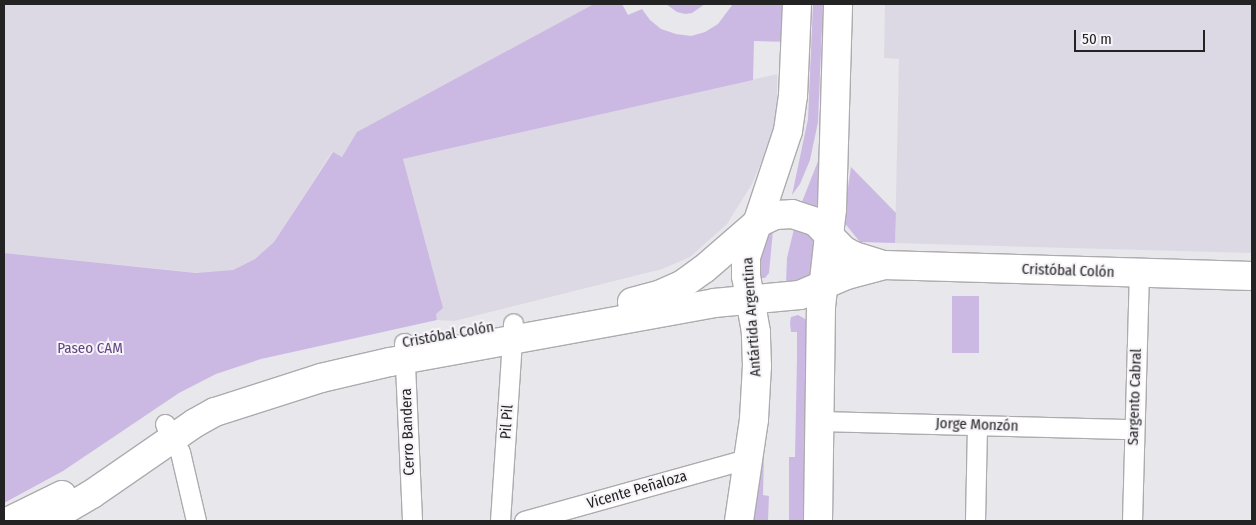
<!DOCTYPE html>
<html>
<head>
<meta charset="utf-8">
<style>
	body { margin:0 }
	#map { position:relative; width:1256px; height:525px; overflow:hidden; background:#e8e7eb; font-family:"Fira Sans Condensed",sans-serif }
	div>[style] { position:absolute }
	.built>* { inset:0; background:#ddd9e4 }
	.green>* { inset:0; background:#cbb9e4; transform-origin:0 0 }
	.roads { filter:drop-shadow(1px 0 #adabae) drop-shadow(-1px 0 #adabae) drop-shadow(0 1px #adabae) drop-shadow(0 -1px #adabae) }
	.street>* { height:19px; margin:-9.5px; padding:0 9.5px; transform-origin:9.5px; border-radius:9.5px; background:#fff }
	.primary>* { height:28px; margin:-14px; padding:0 14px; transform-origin:14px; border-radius:14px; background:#fff }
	span { translate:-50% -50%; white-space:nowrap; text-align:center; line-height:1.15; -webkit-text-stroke:4px #f6f4f8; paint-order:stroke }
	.street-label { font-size:15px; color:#242324 }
	.park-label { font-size:15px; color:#614582 }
	.frame { position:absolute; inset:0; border:5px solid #242324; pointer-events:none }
	.scale { position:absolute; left:1074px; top:30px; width:131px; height:22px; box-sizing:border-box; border:2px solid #242324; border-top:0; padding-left:6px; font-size:15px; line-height:18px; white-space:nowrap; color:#242324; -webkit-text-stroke:4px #f6f4f8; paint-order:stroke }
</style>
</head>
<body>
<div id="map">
	<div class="built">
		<div style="clip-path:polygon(4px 4px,594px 4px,342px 157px,332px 152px,274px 242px,265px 251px,255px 259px,233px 270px,209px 274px,4px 253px)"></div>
		<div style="clip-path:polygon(885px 4px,1252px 4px,1252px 253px,895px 243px,899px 59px,884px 58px)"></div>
		<div style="clip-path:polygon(777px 74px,777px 109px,772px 136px,752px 184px,727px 224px,690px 257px,662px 269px,454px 321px,437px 320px,403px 159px)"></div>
	</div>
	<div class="green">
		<div style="clip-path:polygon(594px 4px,622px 4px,628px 15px,642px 9px,650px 20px,661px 29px,676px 34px,691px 36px,705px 32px,718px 24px,733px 4px,790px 4px,789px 42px,754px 41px,753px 80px,403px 159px,443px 308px,436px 314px,437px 320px,261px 359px,216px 374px,179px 393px,63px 471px,4px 503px,4px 253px,196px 273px,233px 270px,255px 259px,274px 242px,333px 152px,342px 157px,357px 132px)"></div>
		<div style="clip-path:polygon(666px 4px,705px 4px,692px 13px,685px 14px,677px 12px)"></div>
		<div style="clip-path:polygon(813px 4px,823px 4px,818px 122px,810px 160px,800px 184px,792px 195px,808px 119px)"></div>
		<div style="clip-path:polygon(820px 156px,826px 219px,800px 207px)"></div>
		<div style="clip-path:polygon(851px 167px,896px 213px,895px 243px,860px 242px,843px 221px)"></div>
		<div style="clip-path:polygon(794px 229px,814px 230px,818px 265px,807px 282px,786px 284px,787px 258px)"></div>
		<div style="clip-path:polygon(773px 230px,769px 273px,765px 278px,760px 278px,754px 270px,759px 238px)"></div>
		<div style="left:952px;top:296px;width:27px;height:57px"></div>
		<div style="clip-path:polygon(798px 315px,807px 320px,809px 521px,789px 521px,789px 457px,795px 457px,797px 359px,797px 332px,791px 332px,790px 323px,791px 317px)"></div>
		<div style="clip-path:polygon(765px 408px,763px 495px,769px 496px,768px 521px,751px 521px,757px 491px)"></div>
	</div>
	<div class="roads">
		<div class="street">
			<div style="left:404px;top:343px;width:178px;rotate:87.4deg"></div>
			<div style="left:819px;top:421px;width:315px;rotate:1.5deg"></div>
			<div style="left:165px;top:424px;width:32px;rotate:62deg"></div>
			<div style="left:180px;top:452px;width:71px;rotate:76.9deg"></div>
			<div style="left:500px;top:521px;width:198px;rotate:-86.2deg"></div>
			<div style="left:524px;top:521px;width:234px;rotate:-15.6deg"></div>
			<div style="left:975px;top:521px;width:96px;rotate:-88.8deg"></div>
			<div style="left:1132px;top:521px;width:248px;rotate:-88.4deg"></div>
		</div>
		<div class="primary">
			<div style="left:632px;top:302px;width:30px;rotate:-15deg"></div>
			<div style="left:661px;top:294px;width:24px;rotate:-24deg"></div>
			<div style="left:683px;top:284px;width:26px;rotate:-36deg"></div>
			<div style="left:704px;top:269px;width:69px;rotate:-40.9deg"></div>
			<div style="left:756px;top:224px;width:21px;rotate:-25deg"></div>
			<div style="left:775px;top:215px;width:17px;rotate:-3deg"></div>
			<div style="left:792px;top:214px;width:25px;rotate:18deg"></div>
			<div style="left:816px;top:222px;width:39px;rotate:46deg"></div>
			<div style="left:843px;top:250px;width:13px;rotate:29deg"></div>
			<div style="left:854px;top:256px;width:31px;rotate:17deg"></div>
			<div style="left:9px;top:521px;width:59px;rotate:-26.1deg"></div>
			<div style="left:46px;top:521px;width:53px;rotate:-30.4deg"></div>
			<div style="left:92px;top:494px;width:125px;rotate:-34.6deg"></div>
			<div style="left:195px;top:423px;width:23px;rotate:-29deg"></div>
			<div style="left:215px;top:412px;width:111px;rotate:-17.8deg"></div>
			<div style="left:321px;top:378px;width:71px;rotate:-13.1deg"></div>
			<div style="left:390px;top:362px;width:329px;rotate:-10.3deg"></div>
			<div style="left:714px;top:303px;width:86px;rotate:-5.3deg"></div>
			<div style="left:800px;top:295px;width:51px;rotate:-23.1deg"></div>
			<div style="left:847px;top:275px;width:38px;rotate:-15deg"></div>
			<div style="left:884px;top:265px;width:368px;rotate:1.7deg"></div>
			<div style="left:739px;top:521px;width:103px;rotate:-81.6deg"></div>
			<div style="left:754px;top:419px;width:53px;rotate:-86.8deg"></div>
			<div style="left:757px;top:366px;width:34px;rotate:-92deg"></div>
			<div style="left:756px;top:332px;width:57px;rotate:-100.1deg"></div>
			<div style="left:746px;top:276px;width:19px;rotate:-90deg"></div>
			<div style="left:746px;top:257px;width:133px;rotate:-71.6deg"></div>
			<div style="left:788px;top:131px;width:35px;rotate:-82deg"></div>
			<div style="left:793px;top:96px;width:92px;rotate:-87.5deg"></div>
			<div style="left:818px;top:521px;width:214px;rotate:-89.2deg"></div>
			<div style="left:821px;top:307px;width:99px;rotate:-83.6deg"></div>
			<div style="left:832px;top:209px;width:205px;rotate:-88.3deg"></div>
		</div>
	</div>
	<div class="street-label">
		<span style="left:1068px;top:271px;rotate:2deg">Cristóbal Colón</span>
		<span style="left:752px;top:317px;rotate:-94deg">Antártida Argentina</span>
		<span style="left:448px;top:335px;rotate:-10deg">Cristóbal Colón</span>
		<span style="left:1135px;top:397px;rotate:-88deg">Sargento Cabral</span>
		<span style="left:507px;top:422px;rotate:-86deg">Pil Pil</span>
		<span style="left:977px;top:425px;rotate:2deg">Jorge Monzón</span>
		<span style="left:408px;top:432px;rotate:-92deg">Cerro Bandera</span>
		<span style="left:637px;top:490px;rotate:-16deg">Vicente Peñaloza</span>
	</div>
	<div class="park-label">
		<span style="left:90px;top:349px">Paseo CAM</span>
	</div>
	<div class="frame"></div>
	<div class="scale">50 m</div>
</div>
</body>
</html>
